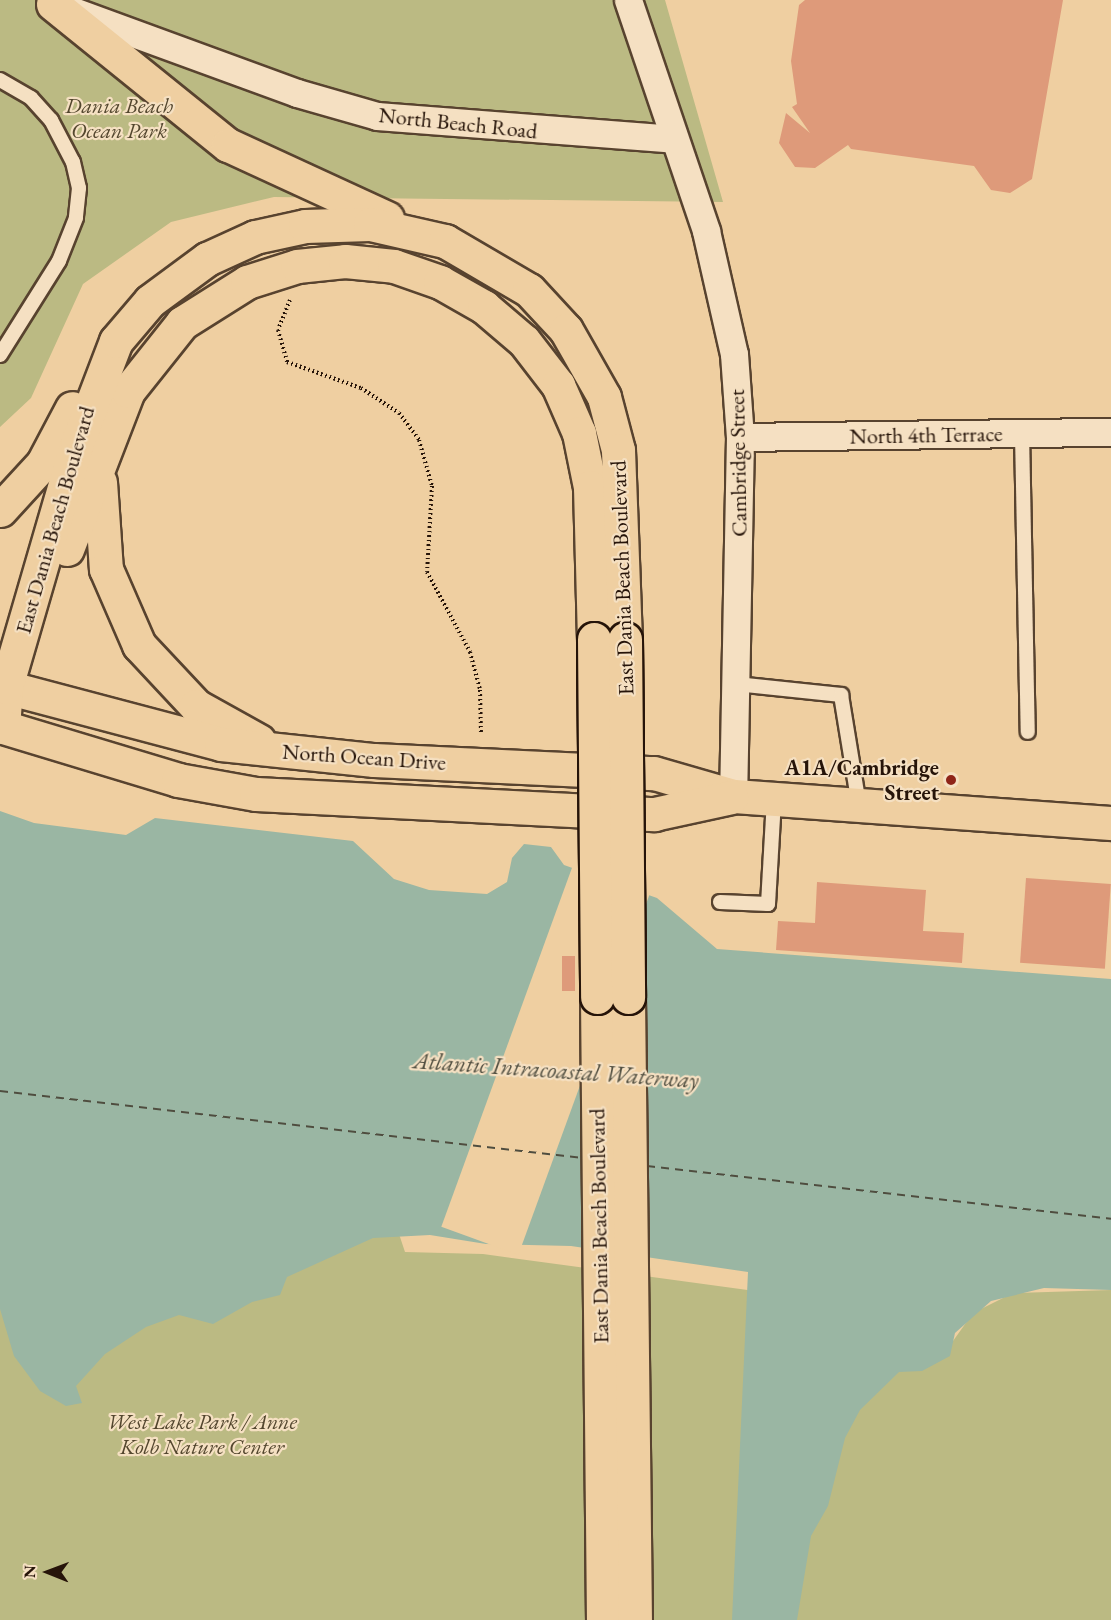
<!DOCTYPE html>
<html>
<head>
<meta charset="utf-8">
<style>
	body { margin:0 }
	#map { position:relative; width:1111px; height:1620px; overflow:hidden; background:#efcfa1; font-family:"EB Garamond",serif }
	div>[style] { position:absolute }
	.green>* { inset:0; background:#bbba83 }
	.water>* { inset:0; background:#9ab6a3 }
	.pier>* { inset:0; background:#efcfa1; transform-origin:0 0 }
	.ferry>* { height:1.5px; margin-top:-0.75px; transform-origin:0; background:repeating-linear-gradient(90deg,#4f4d3f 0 8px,transparent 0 14px) }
	.building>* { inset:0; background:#de9a7a; transform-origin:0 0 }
	.path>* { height:4px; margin-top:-2px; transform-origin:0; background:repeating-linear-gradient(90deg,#261409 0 1.5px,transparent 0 4.5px) }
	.roads { filter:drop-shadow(2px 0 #58432f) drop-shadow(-2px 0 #58432f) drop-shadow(0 2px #58432f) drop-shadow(0 -2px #58432f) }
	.service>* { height:14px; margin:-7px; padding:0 7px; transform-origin:7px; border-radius:7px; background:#f5e0c2 }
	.minor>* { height:27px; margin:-13.5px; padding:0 13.5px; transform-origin:13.5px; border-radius:13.5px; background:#f5e0c2 }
	.primary>* { height:33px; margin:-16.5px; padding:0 16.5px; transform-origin:16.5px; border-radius:16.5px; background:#efcfa1 }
	.bridges { filter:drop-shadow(2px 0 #261409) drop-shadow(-2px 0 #261409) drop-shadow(0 2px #261409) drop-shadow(0 -2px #261409) }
	.primary-bridge>* { height:33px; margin:-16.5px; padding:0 16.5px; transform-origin:16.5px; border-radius:16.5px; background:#efcfa1 }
	.dots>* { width:16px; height:16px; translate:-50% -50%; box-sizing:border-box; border:3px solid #f5e0c2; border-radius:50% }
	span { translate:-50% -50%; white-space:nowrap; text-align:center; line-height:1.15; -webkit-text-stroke:4.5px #f5e0c2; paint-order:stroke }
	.park-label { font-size:22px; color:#53462e; font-style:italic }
	.street-label { font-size:22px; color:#261409 }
	.poi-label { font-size:22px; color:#261409; font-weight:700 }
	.right { translate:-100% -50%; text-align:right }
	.water-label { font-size:24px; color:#4f4d3f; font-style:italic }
	.north { position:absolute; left:18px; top:1542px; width:60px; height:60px; -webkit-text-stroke:4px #f5e0c2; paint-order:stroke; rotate:271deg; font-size:16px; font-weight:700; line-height:24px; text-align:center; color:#261409 }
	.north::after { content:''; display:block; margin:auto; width:21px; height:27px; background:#261409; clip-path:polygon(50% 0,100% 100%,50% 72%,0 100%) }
</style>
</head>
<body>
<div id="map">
	<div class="green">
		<div style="clip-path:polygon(0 0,665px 0,723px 202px,274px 197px,171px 222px,83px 284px,31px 398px,0 427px)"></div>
		<div style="clip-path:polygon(399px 1234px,405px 1252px,483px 1254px,814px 1299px,953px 1341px,973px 1313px,1013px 1293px,1111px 1290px,1111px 1620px,0 1620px,0 1244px)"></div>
	</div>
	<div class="water">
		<div style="clip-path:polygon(0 811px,34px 823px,126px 835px,155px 818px,353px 841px,394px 879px,429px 890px,487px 894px,507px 882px,512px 858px,524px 844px,551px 847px,564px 865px,657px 898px,717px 949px,1111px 979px,1111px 1290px,1044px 1288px,991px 1301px,955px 1333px,950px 1356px,922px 1371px,899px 1372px,860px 1410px,845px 1438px,828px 1506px,811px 1536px,797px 1620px,732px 1620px,748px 1272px,571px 1246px,486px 1244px,430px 1235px,373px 1238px,287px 1277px,280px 1295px,252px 1302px,213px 1324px,179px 1315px,146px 1327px,105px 1354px,76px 1386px,82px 1403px,66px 1406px,40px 1391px,14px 1356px,0 1309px)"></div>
	</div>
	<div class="pier">
		<div style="left:573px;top:865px;width:82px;height:385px;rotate:20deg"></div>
	</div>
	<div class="ferry">
		<div style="left:0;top:1091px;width:587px;rotate:6.56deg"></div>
		<div style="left:647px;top:1166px;width:467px;rotate:6.5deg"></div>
	</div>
	<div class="building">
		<div style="clip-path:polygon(805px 0,1063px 0,1032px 179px,1010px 193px,991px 190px,974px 166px,851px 149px,848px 145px,815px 168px,795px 167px,779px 143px,786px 113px,810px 133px,792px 107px,797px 104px,791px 61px,799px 5px)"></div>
		<div style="left:1026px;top:878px;width:85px;height:85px;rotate:4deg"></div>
		<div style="clip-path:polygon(817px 882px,926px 890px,923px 931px,964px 933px,962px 963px,776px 950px,778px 921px,815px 923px)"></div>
		<div style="left:562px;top:956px;width:13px;height:35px"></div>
	</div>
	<div class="path">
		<div style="left:290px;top:300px;width:32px;rotate:112deg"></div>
		<div style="left:278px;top:330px;width:33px;rotate:74deg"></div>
		<div style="left:287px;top:362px;width:78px;rotate:19.4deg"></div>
		<div style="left:361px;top:388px;width:45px;rotate:33.3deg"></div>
		<div style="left:399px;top:413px;width:34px;rotate:53deg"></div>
		<div style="left:419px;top:440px;width:48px;rotate:74.2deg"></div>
		<div style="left:432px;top:486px;width:86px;rotate:93.3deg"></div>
		<div style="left:427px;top:572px;width:91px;rotate:61.7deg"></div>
		<div style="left:470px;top:652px;width:39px;rotate:75deg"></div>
		<div style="left:480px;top:690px;width:45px;rotate:88.7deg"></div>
	</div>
	<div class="roads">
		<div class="service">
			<div style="left:0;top:80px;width:36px;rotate:30deg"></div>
			<div style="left:31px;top:98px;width:30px;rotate:48deg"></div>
			<div style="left:51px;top:120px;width:47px;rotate:62.4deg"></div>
			<div style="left:73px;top:162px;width:27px;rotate:77deg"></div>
			<div style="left:79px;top:188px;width:30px;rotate:96deg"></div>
			<div style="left:76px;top:218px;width:46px;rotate:111.6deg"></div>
			<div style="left:59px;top:261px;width:111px;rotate:122.1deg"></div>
			<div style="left:1022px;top:433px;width:299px;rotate:88.9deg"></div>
			<div style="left:736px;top:684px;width:106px;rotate:6deg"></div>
			<div style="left:841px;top:695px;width:111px;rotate:80.7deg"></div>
			<div style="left:720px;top:902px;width:48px;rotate:2.4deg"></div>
			<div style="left:768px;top:904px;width:105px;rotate:-86.7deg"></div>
		</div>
		<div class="minor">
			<div style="left:628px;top:0;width:244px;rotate:71.3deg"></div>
			<div style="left:706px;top:231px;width:126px;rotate:77.2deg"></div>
			<div style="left:734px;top:354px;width:83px;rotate:85.9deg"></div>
			<div style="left:740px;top:437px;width:359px;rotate:91.1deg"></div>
			<div style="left:62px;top:7px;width:250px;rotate:20.1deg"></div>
			<div style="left:297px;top:93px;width:83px;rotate:16deg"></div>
			<div style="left:377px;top:116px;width:298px;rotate:4.4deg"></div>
			<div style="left:740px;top:437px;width:371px;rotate:-0.8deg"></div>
		</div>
		<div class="primary">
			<div style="left:53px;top:4px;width:225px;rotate:38.9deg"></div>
			<div style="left:228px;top:145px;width:175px;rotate:24.7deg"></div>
			<div style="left:100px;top:482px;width:87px;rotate:86.1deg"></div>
			<div style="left:106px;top:569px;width:83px;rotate:66.5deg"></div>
			<div style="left:139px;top:645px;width:83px;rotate:46.9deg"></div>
			<div style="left:196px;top:706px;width:72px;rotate:29.1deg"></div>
			<div style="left:0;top:510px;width:64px;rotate:-47.5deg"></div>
			<div style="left:43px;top:463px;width:62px;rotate:-62.2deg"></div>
			<div style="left:67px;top:549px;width:169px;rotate:-68.9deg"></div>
			<div style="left:128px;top:391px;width:87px;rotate:-51.5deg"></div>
			<div style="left:182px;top:323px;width:77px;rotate:-32.2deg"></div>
			<div style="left:247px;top:282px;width:52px;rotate:-17.7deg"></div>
			<div style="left:297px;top:266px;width:48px;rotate:-5.9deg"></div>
			<div style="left:345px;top:261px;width:49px;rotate:5.8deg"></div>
			<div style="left:394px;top:266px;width:49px;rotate:19.2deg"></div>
			<div style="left:440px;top:282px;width:51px;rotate:29.6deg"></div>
			<div style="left:484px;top:307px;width:52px;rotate:40.4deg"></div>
			<div style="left:524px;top:341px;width:56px;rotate:52.3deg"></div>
			<div style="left:558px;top:385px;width:52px;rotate:66.4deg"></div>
			<div style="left:579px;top:433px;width:55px;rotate:78.5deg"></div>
			<div style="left:590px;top:487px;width:152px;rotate:88.5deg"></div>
			<div style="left:6px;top:687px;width:222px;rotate:14.8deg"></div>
			<div style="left:221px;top:744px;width:154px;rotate:6deg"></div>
			<div style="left:374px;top:760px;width:280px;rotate:2.7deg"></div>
			<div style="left:654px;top:773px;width:82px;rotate:16.2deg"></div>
			<div style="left:733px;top:796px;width:379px;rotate:4.1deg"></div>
			<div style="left:3px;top:727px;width:40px;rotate:-85.7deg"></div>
			<div style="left:6px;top:687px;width:254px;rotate:-73.8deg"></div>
			<div style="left:77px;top:443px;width:109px;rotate:-69.1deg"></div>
			<div style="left:116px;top:341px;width:52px;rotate:-49.6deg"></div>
			<div style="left:150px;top:301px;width:71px;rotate:-36.4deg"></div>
			<div style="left:207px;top:259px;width:53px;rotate:-24.6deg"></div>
			<div style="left:255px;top:237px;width:51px;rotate:-12.4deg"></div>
			<div style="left:305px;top:226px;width:65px;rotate:-1.8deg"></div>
			<div style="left:370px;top:224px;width:77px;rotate:12.8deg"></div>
			<div style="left:445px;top:241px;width:97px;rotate:30.3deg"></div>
			<div style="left:529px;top:290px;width:54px;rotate:47.2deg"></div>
			<div style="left:566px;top:330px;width:77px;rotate:60.4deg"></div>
			<div style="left:604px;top:397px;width:55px;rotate:75.2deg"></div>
			<div style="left:618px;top:450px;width:189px;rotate:87.9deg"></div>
			<div style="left:3px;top:727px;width:183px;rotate:16.8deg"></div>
			<div style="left:178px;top:780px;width:79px;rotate:10.2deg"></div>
			<div style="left:256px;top:794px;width:399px;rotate:2.9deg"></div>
			<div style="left:654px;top:814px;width:79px;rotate:-12.4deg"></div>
			<div style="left:597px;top:997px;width:623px;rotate:89.45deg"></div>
			<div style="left:628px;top:997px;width:623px;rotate:89.36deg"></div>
		</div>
	</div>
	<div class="bridges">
		<div class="primary-bridge">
			<div style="left:594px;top:639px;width:358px;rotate:89.5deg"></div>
			<div style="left:625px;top:639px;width:358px;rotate:89.5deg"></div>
		</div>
	</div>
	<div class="dots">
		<div style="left:951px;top:780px;background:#8f2418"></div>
	</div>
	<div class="park-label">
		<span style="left:119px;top:118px">Dania Beach<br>Ocean Park</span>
		<span style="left:202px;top:1434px">West Lake Park / Anne<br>Kolb Nature Center</span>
	</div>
	<div class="street-label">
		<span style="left:458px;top:123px;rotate:6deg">North Beach Road</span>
		<span style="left:926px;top:435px;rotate:-1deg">North 4th Terrace</span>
		<span style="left:738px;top:463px;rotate:-91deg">Cambridge Street</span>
		<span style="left:55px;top:520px;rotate:-74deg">East Dania Beach Boulevard</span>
		<span style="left:622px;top:578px;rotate:-92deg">East Dania Beach Boulevard</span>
		<span style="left:364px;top:757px;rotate:4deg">North Ocean Drive</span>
		<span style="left:599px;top:1226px;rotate:-91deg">East Dania Beach Boulevard</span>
	</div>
	<div class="poi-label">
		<span class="right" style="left:939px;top:780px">A1A/Cambridge<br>Street</span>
	</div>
	<div class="water-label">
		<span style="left:556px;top:1070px;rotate:4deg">Atlantic Intracoastal Waterway</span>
	</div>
	<div class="north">N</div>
</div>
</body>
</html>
